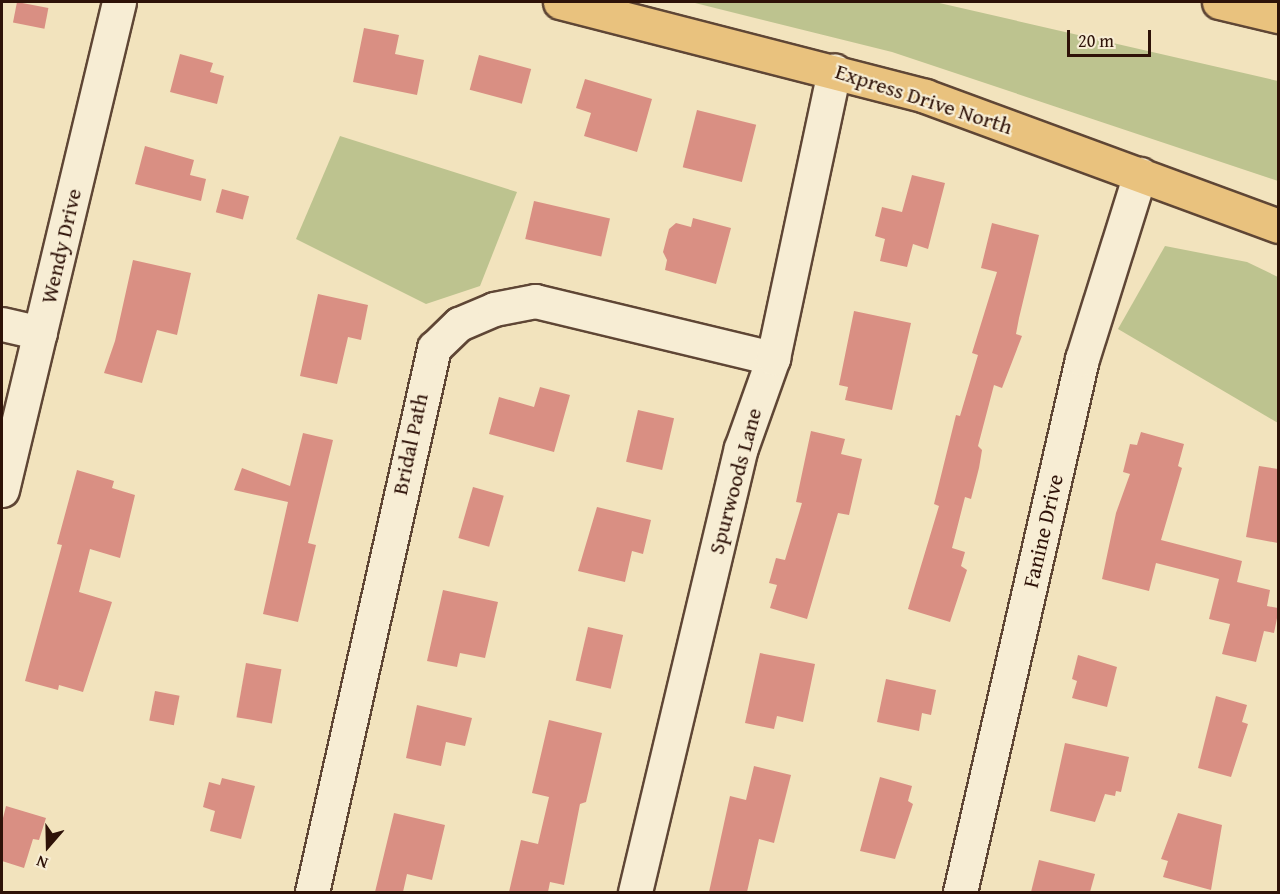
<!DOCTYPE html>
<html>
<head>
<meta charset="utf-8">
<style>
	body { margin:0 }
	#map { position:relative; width:1280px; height:894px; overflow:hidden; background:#f2e3bd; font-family:"Gentium Book Plus",serif }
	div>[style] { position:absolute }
	.green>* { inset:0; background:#bdc38f }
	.building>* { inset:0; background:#d98f83; transform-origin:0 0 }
	.roads { filter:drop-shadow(2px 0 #5f4635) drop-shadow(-2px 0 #5f4635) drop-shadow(0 2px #5f4635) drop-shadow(0 -2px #5f4635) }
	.minor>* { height:33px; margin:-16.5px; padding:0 16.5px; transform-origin:16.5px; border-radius:16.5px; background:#f7edd4 }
	.major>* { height:33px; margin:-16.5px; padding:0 16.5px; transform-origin:16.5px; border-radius:16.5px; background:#e9c27e }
	.highway>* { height:33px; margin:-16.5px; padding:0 16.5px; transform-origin:16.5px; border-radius:16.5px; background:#e9c27e }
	span { translate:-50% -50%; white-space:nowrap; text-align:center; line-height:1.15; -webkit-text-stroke:4.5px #f7edd4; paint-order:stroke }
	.street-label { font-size:22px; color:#2e1208 }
	.frame { position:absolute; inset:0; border:3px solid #2e1208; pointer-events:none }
	.north { position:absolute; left:18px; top:816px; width:60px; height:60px; -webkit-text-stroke:4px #f7edd4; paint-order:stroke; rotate:200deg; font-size:16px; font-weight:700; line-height:24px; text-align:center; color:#2e1208 }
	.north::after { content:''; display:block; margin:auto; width:21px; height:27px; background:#2e1208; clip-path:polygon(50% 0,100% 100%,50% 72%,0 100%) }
	.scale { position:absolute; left:1067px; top:30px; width:84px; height:27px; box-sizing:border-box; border:3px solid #2e1208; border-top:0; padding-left:8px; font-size:18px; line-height:21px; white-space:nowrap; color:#2e1208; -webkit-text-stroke:4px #f7edd4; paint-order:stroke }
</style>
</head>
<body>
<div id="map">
	<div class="green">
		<div style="clip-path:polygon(691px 2px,935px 2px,1278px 81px,1278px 181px,892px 52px)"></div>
		<div style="clip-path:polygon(340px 136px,517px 192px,480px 286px,426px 304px,296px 239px)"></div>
		<div style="clip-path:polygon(1165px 246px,1247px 262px,1278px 277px,1278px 423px,1118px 329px)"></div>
	</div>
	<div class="building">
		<div style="left:17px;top:2px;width:32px;height:21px;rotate:11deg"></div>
		<div style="clip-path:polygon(364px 28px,399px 35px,395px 54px,424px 60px,417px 95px,353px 82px)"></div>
		<div style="clip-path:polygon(180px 54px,213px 63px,210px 72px,224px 76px,217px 104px,170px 92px)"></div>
		<div style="left:479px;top:55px;width:54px;height:36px;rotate:15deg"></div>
		<div style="clip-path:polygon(585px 79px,652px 99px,637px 152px,584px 136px,591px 113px,576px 108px)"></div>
		<div style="left:697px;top:110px;width:61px;height:59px;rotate:14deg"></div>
		<div style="clip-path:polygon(145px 146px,194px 160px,190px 175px,206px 179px,201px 201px,135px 184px)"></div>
		<div style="clip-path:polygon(912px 175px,945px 183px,928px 249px,913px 244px,907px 267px,880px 261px,885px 239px,875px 236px,882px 207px,902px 212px)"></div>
		<div style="left:222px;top:189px;width:28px;height:24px;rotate:15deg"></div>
		<div style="left:534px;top:201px;width:78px;height:39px;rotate:13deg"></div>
		<div style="clip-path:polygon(693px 218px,731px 228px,716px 284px,665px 270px,667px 260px,663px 252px,669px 229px,676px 223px,691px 227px)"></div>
		<div style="clip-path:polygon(992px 223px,1039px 235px,1019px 318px,1016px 334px,1022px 336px,1002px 388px,994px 385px,978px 446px,982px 450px,979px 468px,971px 499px,965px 497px,952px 548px,965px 552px,961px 566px,967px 570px,950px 622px,908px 609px,939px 506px,934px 504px,956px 415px,960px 416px,978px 355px,972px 353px,997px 272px,981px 268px)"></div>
		<div style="clip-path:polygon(133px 260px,191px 273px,177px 335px,157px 330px,142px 383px,104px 373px,115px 341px)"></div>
		<div style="clip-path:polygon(318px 294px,368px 305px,361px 340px,348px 337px,337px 384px,300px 376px)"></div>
		<div style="clip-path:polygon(854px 311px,911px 323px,892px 410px,845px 400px,848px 387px,839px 385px)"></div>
		<div style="clip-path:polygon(540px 387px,570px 395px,554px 452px,489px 434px,499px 397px,534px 407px)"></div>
		<div style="left:638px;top:410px;width:37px;height:53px;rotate:13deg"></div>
		<div style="clip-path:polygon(811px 431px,845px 439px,841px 454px,862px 459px,849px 515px,838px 513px,807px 619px,770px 608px,777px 585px,769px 583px,776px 558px,785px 560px,802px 503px,796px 502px)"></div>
		<div style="clip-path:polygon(1141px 432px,1184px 444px,1178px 466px,1182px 468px,1161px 540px,1242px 561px,1237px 582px,1270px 590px,1267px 606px,1278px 608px,1278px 613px,1274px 633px,1264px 631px,1256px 662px,1222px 654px,1230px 624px,1209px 619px,1219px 579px,1156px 563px,1149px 591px,1102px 579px,1116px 513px,1130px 474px,1123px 472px,1130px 444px,1137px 445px)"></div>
		<div style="clip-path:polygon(303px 433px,333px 440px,308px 543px,316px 545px,298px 622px,263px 614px,288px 502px,234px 490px,242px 468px,290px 486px)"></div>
		<div style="clip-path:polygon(1259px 466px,1278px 469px,1278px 543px,1246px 537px)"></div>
		<div style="clip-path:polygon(77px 470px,114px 481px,112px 488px,135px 495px,120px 558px,90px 549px,79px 592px,112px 602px,83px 692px,59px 685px,58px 690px,25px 681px,62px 545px,57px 544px)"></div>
		<div style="left:473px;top:487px;width:32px;height:53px;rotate:16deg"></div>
		<div style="clip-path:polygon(597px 507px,651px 520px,643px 554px,632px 551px,625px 582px,578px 571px)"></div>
		<div style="clip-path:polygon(443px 590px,498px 602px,485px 658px,460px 653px,457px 667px,427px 661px)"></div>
		<div style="left:588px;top:627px;width:36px;height:55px;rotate:13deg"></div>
		<div style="clip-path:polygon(760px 653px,815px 664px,803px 722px,777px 716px,774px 729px,745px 723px)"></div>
		<div style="clip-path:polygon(1078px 655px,1117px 667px,1107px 707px,1072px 698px,1077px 681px,1072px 679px)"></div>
		<div style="left:246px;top:663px;width:36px;height:55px;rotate:10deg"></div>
		<div style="clip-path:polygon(886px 679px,936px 690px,931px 715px,922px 713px,919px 731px,877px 722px)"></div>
		<div style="left:155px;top:691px;width:25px;height:30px;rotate:11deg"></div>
		<div style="clip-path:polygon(1216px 696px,1247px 705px,1242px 722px,1248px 724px,1231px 777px,1198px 768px)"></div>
		<div style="clip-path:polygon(417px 705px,472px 718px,465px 746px,446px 742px,441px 766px,406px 758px)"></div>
		<div style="clip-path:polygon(549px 720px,602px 733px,586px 802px,580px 804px,564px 885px,550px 882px,548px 892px,509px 892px,521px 840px,538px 844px,549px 797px,532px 793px)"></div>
		<div style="clip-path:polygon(1065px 743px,1129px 757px,1121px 792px,1116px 791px,1115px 796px,1105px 794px,1095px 822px,1050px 811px)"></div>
		<div style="clip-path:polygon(754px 766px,791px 775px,774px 843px,759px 839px,747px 892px,709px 892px,730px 796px,746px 800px)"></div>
		<div style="clip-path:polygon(880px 777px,912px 786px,908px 801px,913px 804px,895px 859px,860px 851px)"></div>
		<div style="clip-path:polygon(222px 778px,255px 786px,241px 839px,210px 831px,215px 811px,203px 807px,209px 782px,220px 785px)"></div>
		<div style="clip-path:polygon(6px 806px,46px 818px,39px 840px,33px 839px,24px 868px,2px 861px,2px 822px)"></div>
		<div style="clip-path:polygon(394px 813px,445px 825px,432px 880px,407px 874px,403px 892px,375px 892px)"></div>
		<div style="clip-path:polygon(1178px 813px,1222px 825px,1211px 890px,1163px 877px,1168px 861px,1161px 859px)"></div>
		<div style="clip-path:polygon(1039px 860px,1095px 874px,1090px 892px,1031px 892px)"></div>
	</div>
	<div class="roads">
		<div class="minor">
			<div style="left:2px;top:324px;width:39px;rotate:13deg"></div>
			<div style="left:2px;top:490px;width:502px;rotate:-76.52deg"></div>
			<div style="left:312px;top:892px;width:558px;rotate:-77.36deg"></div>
			<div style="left:434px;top:348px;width:35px;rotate:-44deg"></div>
			<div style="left:459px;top:324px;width:38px;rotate:-23deg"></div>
			<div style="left:494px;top:309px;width:42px;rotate:-11deg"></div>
			<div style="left:535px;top:301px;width:245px;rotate:13.5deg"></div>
			<div style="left:635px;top:892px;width:456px;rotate:-76.6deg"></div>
			<div style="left:741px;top:448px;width:96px;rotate:-70.4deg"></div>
			<div style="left:773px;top:358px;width:294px;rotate:-78deg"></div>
			<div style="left:960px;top:892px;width:547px;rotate:-77.11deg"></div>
			<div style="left:1082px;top:359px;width:194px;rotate:-72.6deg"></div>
		</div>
		<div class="major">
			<div style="left:560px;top:2px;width:377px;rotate:14.4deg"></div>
			<div style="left:925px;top:96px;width:376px;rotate:20.2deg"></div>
		</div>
		<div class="highway">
			<div style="left:1219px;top:2px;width:61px;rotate:13.3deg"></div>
		</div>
	</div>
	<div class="street-label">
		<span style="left:924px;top:99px;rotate:18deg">Express Drive North</span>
		<span style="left:61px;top:246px;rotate:-77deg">Wendy Drive</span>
		<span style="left:410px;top:444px;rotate:-78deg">Bridal Path</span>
		<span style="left:735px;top:481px;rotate:-75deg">Spurwoods Lane</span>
		<span style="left:1043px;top:531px;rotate:-77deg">Fanine Drive</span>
	</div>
	<div class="frame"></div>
	<div class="north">N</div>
	<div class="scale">20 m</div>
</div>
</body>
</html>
